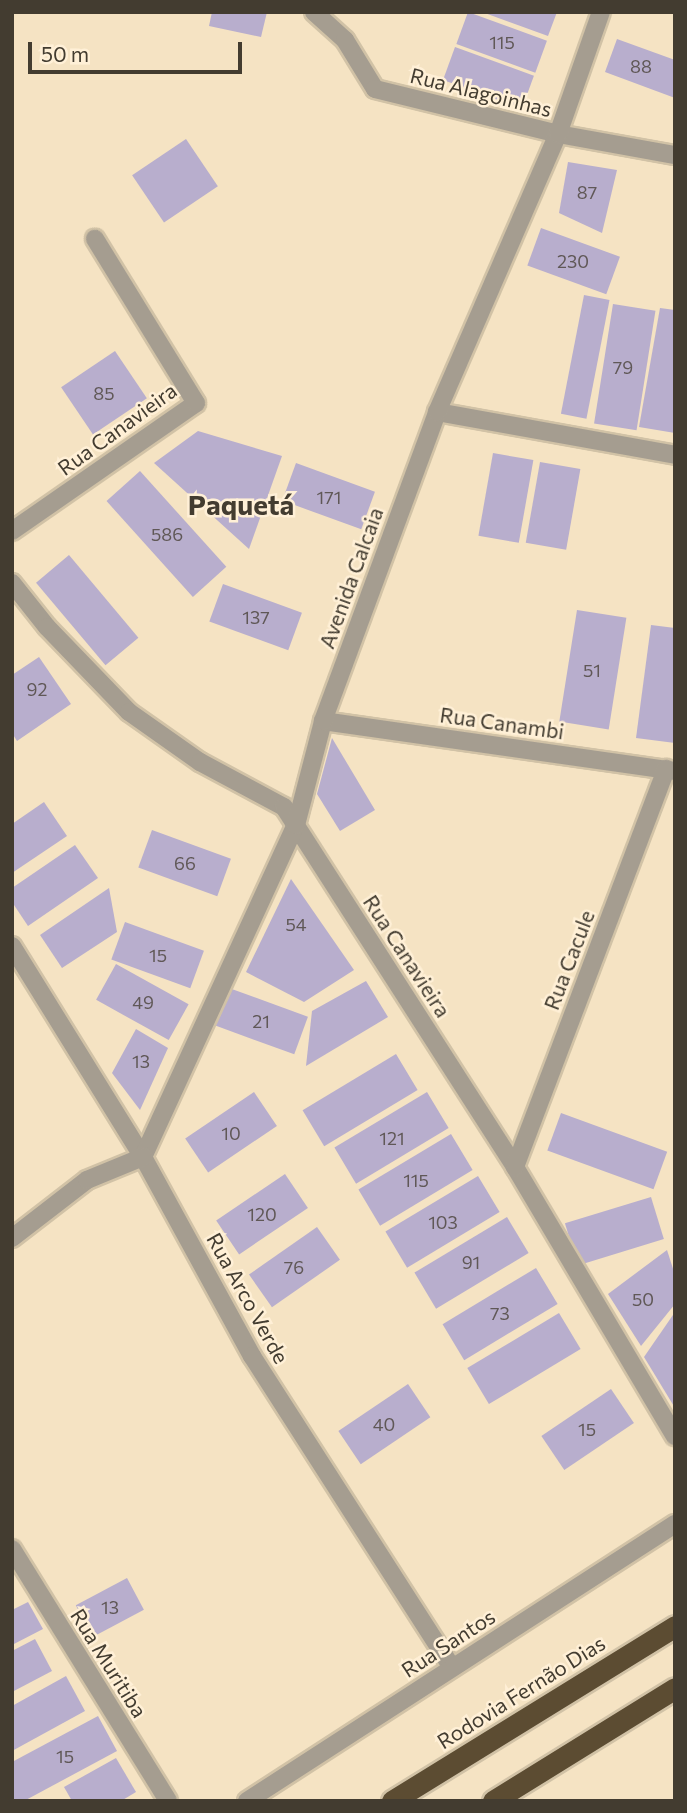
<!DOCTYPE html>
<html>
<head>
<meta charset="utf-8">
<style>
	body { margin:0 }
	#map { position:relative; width:687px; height:1813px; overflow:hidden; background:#f5e3c3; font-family:Commissioner,sans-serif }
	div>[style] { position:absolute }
	.building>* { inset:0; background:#b8aecd; transform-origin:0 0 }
	.roads { filter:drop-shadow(2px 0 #d1c2a6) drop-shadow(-2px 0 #d1c2a6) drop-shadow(0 2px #d1c2a6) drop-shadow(0 -2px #d1c2a6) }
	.minor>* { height:18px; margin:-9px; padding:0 9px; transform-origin:9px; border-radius:9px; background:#a59d90 }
	.tertiary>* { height:18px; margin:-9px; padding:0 9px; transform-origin:9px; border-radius:9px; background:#a59d90 }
	.motorway>* { height:21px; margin:-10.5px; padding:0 10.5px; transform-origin:10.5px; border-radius:10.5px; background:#5c4c32 }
	span { translate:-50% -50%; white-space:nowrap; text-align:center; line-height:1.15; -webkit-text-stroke:5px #fff0d7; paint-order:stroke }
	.number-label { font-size:18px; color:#605857 }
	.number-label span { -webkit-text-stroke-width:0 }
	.street-label { font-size:21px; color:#433c30 }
	.district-label { font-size:28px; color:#433c30; font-weight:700 }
	.frame { position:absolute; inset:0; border:14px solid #433c30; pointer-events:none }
	.scale { position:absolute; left:28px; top:42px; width:214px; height:32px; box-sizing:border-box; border:4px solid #433c30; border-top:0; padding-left:9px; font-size:21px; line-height:24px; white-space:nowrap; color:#433c30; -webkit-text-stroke:5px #fff0d7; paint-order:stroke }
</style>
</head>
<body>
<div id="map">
	<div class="building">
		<div style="clip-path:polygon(212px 12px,267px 12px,261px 37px,209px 26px)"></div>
		<div style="left:468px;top:12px;width:84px;height:34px;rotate:20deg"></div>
		<div style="clip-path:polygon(482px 12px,557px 12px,548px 36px)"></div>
		<div style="clip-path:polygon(617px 39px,675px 60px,675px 98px,605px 72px)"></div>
		<div style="left:455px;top:47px;width:84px;height:35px;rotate:20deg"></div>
		<div style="left:186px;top:139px;width:57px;height:65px;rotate:56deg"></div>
		<div style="clip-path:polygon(568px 162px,617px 170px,602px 233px,559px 213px)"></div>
		<div style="left:541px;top:228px;width:84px;height:40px;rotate:20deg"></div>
		<div style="left:584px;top:295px;width:26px;height:121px;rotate:11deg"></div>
		<div style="left:613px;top:304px;width:43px;height:121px;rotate:9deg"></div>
		<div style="clip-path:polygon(660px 308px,675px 310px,675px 433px,639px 427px)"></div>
		<div style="left:115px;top:351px;width:57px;height:65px;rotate:56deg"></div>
		<div style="clip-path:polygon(198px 431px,282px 456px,249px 549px,154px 463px)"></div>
		<div style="left:493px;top:453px;width:41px;height:84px;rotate:10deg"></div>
		<div style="left:540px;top:462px;width:41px;height:82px;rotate:10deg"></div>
		<div style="left:296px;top:463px;width:84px;height:40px;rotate:20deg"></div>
		<div style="left:140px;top:471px;width:129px;height:45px;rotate:48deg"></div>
		<div style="left:69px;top:555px;width:108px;height:43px;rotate:50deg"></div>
		<div style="left:223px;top:584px;width:84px;height:40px;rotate:20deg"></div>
		<div style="left:577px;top:610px;width:50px;height:113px;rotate:9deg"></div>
		<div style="clip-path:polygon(651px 625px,675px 628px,675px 743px,636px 738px)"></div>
		<div style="clip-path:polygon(39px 657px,71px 704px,17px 741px,12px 733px,12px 675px)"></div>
		<div style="clip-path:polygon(332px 738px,375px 810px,340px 831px,317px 794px)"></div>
		<div style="clip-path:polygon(44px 802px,67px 836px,12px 873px,12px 824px)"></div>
		<div style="left:152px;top:830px;width:84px;height:40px;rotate:20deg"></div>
		<div style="clip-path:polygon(75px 845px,98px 878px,28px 926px,12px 902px,12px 888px)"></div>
		<div style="clip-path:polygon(291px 879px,354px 970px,304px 1002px,246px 972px)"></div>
		<div style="clip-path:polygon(109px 888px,117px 932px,62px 968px,40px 935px)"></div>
		<div style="left:125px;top:922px;width:84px;height:40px;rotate:20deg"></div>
		<div style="left:116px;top:964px;width:83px;height:41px;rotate:29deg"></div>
		<div style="clip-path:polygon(366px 981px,388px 1017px,306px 1066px,312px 1011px)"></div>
		<div style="left:229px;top:988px;width:84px;height:40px;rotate:20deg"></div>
		<div style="clip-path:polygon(136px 1029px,168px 1048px,140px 1110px,112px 1073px)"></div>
		<div style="left:396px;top:1054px;width:42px;height:109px;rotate:59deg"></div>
		<div style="left:254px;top:1092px;width:41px;height:83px;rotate:56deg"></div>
		<div style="left:427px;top:1092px;width:42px;height:108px;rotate:59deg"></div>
		<div style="left:561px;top:1113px;width:113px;height:40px;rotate:20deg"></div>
		<div style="left:451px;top:1134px;width:42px;height:108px;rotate:59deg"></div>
		<div style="left:285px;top:1174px;width:41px;height:83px;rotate:56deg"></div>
		<div style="left:478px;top:1176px;width:42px;height:108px;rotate:59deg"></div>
		<div style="left:651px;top:1197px;width:44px;height:90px;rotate:73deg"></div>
		<div style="left:507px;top:1217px;width:42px;height:108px;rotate:59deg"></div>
		<div style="left:317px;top:1227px;width:40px;height:83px;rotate:55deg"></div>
		<div style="clip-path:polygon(667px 1250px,675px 1275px,675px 1304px,641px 1346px,608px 1294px)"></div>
		<div style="left:536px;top:1268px;width:42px;height:109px;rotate:59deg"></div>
		<div style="clip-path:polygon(675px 1312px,675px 1408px,644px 1357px)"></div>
		<div style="left:559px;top:1313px;width:42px;height:107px;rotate:59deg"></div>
		<div style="left:408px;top:1384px;width:40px;height:84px;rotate:56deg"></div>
		<div style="left:611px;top:1389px;width:41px;height:84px;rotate:56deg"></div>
		<div style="left:127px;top:1578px;width:36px;height:58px;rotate:62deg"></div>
		<div style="clip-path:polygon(28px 1602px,43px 1629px,12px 1645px,12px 1610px)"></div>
		<div style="clip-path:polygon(35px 1639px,52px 1671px,12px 1692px,12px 1651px)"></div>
		<div style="clip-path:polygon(66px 1676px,85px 1711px,12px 1751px,12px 1706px)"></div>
		<div style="clip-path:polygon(98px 1716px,117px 1751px,24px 1801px,12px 1801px,12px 1762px)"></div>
		<div style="clip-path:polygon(116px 1758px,136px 1792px,121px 1801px,72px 1801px,64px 1787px)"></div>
	</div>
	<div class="roads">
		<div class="minor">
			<div style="left:314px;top:12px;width:42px;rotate:42.1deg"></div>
			<div style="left:345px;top:40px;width:57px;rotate:58.5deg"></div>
			<div style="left:375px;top:89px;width:188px;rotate:13.8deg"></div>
			<div style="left:558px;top:134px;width:119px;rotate:10.2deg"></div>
			<div style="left:437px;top:412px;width:242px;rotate:10.2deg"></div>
			<div style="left:12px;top:531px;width:224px;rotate:-34.8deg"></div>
			<div style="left:196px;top:403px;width:193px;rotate:-121.6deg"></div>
			<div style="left:12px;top:583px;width:56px;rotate:51.5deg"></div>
			<div style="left:47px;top:627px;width:118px;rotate:46deg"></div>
			<div style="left:129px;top:712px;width:87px;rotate:35.2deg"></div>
			<div style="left:200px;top:762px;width:95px;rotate:28.2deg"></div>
			<div style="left:284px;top:807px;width:428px;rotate:57.3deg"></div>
			<div style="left:515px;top:1167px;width:313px;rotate:59.3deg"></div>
			<div style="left:323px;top:721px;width:356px;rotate:8.1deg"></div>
			<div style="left:12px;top:946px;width:248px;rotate:58.2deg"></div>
			<div style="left:143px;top:1157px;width:227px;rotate:61.3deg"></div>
			<div style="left:252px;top:1356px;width:370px;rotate:57.3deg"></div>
			<div style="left:143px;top:1157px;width:366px;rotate:-65.3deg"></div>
			<div style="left:296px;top:825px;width:107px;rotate:-75.4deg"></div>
			<div style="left:323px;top:721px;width:329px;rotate:-69.7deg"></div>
			<div style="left:437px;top:412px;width:303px;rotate:-66.5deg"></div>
			<div style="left:558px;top:134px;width:129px;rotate:-70.6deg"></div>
			<div style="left:515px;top:1167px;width:426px;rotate:-69.2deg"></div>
			<div style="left:12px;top:1238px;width:95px;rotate:-37.7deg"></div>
			<div style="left:87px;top:1180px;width:61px;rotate:-22.3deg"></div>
			<div style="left:12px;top:1549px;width:296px;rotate:58.2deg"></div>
		</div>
		<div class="tertiary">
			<div style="left:247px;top:1801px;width:510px;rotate:-32.91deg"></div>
		</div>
		<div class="motorway">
			<div style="left:392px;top:1801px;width:333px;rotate:-31.7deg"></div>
			<div style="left:493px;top:1801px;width:214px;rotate:-31.8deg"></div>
		</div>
	</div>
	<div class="number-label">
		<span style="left:502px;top:42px">115</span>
		<span style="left:641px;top:66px">88</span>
		<span style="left:587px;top:192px">87</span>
		<span style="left:573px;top:261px">230</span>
		<span style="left:623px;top:367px">79</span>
		<span style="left:104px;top:393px">85</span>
		<span style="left:329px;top:497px">171</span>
		<span style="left:167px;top:534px">586</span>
		<span style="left:256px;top:617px">137</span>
		<span style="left:592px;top:670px">51</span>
		<span style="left:37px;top:689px">92</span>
		<span style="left:185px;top:863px">66</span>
		<span style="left:296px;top:924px">54</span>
		<span style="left:158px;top:955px">15</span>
		<span style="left:143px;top:1002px">49</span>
		<span style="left:261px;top:1021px">21</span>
		<span style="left:141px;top:1061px">13</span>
		<span style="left:231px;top:1133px">10</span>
		<span style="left:392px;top:1138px">121</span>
		<span style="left:416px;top:1180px">115</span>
		<span style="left:262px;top:1214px">120</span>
		<span style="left:443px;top:1222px">103</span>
		<span style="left:471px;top:1262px">91</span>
		<span style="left:294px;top:1267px">76</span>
		<span style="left:643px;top:1299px">50</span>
		<span style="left:500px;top:1313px">73</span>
		<span style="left:384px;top:1424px">40</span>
		<span style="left:587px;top:1429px">15</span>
		<span style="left:110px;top:1607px">13</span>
		<span style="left:65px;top:1756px">15</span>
	</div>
	<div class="street-label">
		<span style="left:481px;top:92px;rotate:14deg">Rua Alagoinhas</span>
		<span style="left:117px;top:429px;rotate:-36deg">Rua Canavieira</span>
		<span style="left:351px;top:578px;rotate:-70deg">Avenida Calcaia</span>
		<span style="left:502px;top:723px;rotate:8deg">Rua Canambi</span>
		<span style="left:407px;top:956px;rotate:57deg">Rua Canavieira</span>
		<span style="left:569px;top:960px;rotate:-69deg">Rua Cacule</span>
		<span style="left:248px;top:1298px;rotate:61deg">Rua Arco Verde</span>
		<span style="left:448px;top:1643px;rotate:-33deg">Rua Santos</span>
		<span style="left:109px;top:1663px;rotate:58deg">Rua Muritiba</span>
		<span style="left:521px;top:1692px;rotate:-32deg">Rodovia Fernão Dias</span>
	</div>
	<div class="district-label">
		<span style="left:241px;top:504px">Paquetá</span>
	</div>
	<div class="frame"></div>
	<div class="scale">50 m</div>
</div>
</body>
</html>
